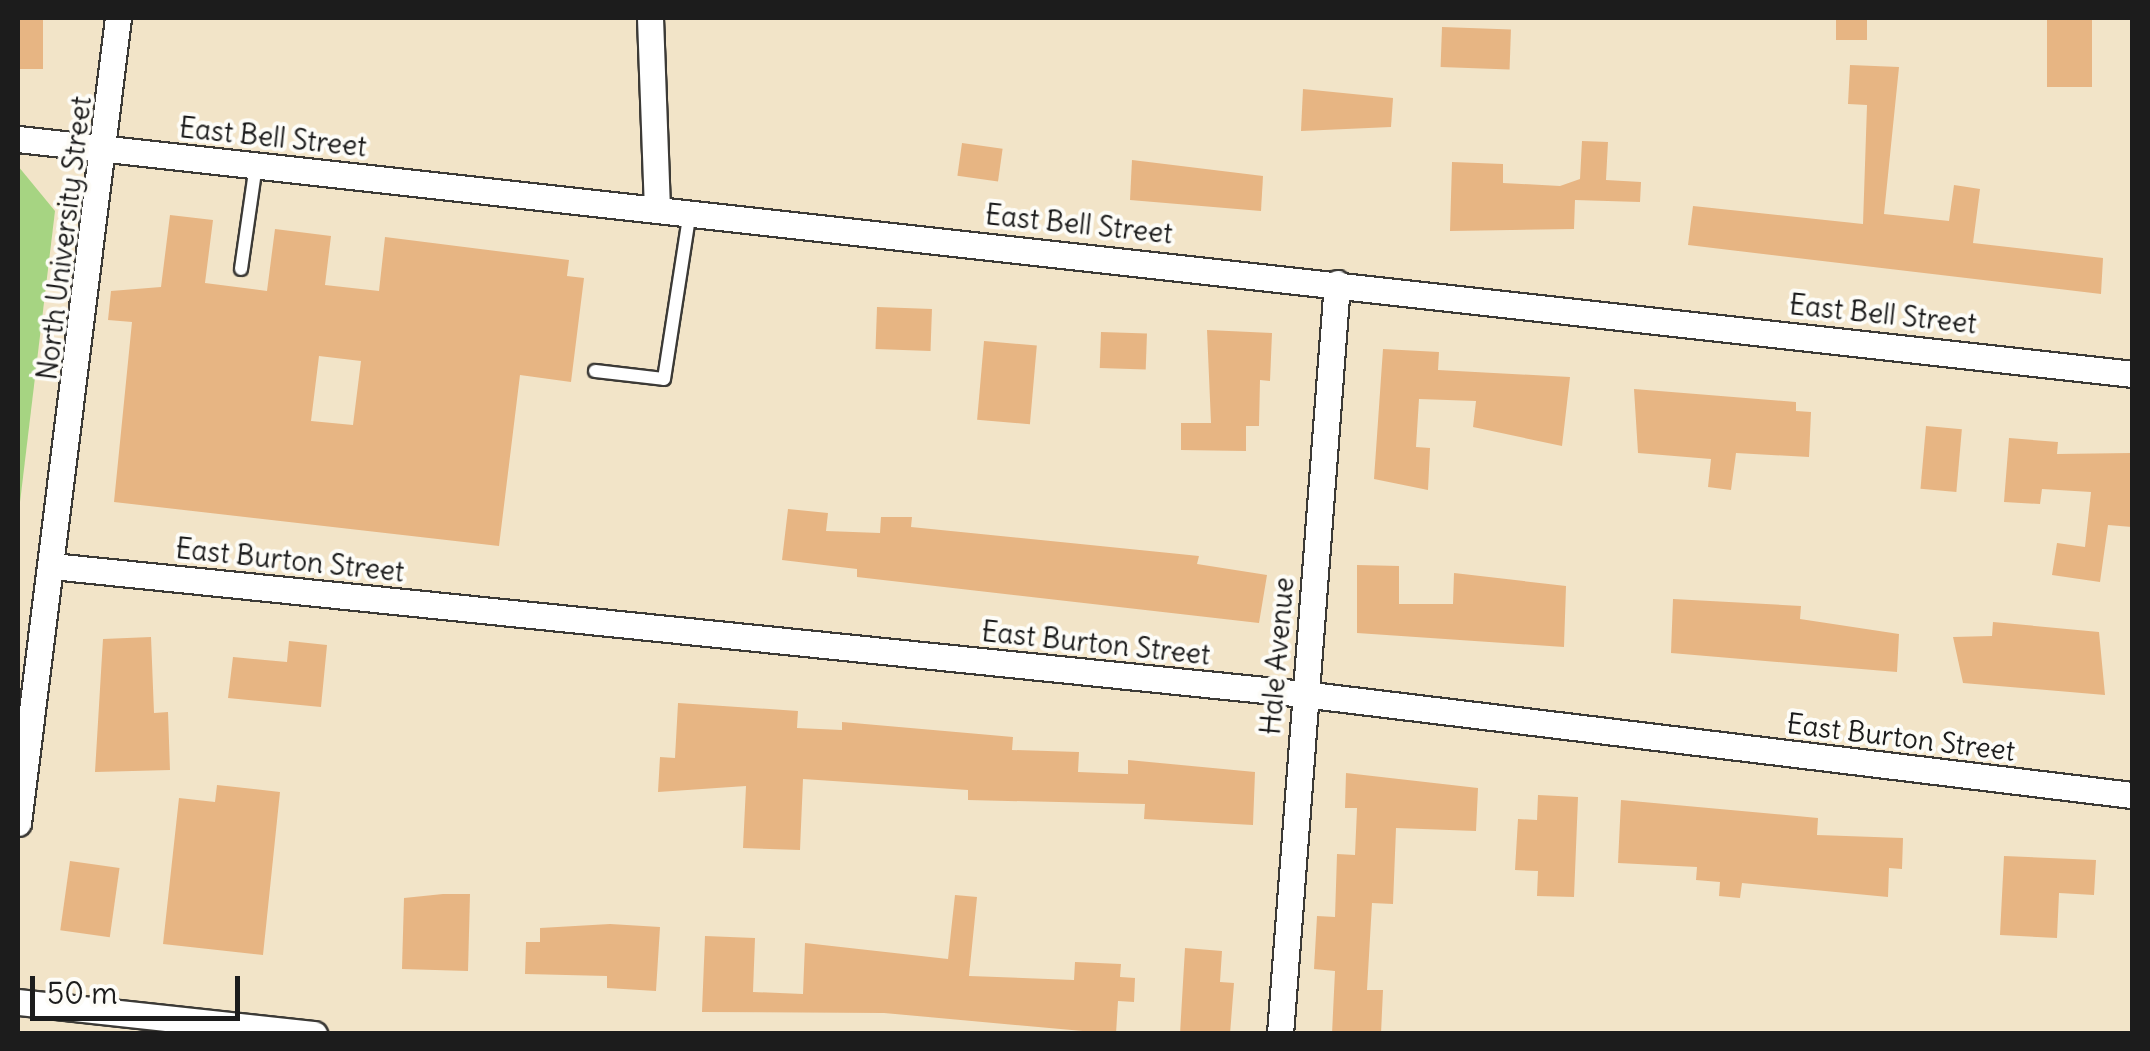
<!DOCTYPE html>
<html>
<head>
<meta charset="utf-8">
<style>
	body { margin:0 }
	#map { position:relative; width:2150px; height:1051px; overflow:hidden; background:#f2e4c8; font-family:Delius,sans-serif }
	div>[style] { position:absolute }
	.green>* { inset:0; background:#a6d482 }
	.building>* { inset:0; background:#e7b583; transform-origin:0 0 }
	.roads { filter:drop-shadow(2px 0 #3c3a36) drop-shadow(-2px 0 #3c3a36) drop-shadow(0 2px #3c3a36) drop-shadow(0 -2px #3c3a36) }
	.service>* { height:12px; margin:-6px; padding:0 6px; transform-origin:6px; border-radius:6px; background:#fff }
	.minor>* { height:25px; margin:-12.5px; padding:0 12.5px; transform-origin:12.5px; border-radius:12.5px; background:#fff }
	span { translate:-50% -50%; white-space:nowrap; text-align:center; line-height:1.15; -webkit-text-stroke:8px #fdfcf7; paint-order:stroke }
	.street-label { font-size:28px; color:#1c1c1c }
	.frame { position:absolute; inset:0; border:20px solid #1c1c1c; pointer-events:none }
	.scale { position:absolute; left:30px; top:976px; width:210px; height:45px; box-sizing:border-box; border:5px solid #1c1c1c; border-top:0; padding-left:12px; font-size:30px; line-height:35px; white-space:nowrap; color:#1c1c1c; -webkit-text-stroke:8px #fdfcf7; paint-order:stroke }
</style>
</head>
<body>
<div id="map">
	<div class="green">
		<div style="clip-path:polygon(18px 166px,55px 211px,18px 519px)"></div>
	</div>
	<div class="building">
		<div style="left:18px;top:18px;width:25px;height:51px"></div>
		<div style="left:1836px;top:18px;width:31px;height:22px"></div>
		<div style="left:2047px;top:18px;width:45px;height:69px"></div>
		<div style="left:1442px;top:27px;width:69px;height:40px;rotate:2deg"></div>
		<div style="clip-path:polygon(1850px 65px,1899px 67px,1884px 214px,1949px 221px,1954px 185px,1980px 189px,1973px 243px,2103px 258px,2101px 294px,1688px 245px,1693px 206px,1863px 224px,1867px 105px,1848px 104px)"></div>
		<div style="clip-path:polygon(1303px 89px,1393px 98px,1391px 127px,1301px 131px)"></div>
		<div style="clip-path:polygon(1582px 141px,1608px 142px,1606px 180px,1641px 182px,1640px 202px,1575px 200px,1574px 229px,1450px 231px,1452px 162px,1503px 164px,1503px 183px,1560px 186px,1580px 179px)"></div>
		<div style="left:962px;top:143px;width:41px;height:33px;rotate:8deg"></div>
		<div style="clip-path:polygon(1132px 160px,1263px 176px,1261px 211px,1130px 200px)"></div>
		<div style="clip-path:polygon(evenodd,170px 215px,213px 220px,205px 283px,267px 291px,275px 229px,331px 236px,325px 285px,379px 291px,385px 237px,569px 260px,567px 276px,584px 278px,571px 382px,520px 375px,499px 546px,114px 502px,132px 322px,108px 320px,111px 291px,161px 287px,170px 215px,319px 356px,361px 361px,353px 425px,311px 421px,319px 356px)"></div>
		<div style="left:877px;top:307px;width:55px;height:42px;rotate:2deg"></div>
		<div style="clip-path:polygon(1207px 330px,1272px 333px,1270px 381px,1260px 380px,1259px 426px,1246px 426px,1246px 451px,1181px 450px,1181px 423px,1211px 423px)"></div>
		<div style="left:1101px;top:332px;width:46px;height:36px;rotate:2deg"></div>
		<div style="left:984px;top:341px;width:53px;height:79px;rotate:5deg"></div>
		<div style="clip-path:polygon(1383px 349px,1439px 352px,1438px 370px,1570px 377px,1562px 446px,1473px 427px,1476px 401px,1419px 399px,1416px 447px,1430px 448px,1428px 490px,1374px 479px)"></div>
		<div style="clip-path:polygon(1634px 389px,1796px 402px,1796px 411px,1811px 412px,1809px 457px,1736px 453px,1731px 490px,1708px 487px,1711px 459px,1638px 453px)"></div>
		<div style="left:1926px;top:426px;width:36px;height:63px;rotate:5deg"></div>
		<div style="clip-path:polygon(2009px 438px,2058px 442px,2057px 454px,2132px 453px,2132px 527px,2108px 525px,2100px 582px,2052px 575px,2057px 543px,2085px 547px,2091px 492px,2042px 489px,2040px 504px,2004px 502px)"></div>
		<div style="clip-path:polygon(788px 509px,828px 513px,826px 531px,880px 533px,881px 517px,912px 517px,911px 527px,1199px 556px,1197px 564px,1267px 575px,1259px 623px,857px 577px,857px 569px,782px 560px)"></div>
		<div style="clip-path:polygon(1357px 565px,1399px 566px,1399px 604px,1453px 604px,1454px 573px,1566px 586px,1564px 647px,1357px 633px)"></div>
		<div style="clip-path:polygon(1673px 599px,1801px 606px,1800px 619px,1899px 634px,1897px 672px,1671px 653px)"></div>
		<div style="clip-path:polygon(1993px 622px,2099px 632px,2105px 695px,1963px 683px,1953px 637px,1992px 636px)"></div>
		<div style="clip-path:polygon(151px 637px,154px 713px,168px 712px,170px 770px,95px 772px,103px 639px)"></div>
		<div style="clip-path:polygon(289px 641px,327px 645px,321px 707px,228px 698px,233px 657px,287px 662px)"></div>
		<div style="clip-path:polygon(678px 703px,798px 711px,797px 728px,842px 730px,842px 722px,1013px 737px,1012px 750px,1079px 752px,1078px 772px,1128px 774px,1128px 760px,1255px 772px,1253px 825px,1144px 819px,1145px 804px,968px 800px,968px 790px,803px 779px,800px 850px,743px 848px,746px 786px,658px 792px,660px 757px,675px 758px)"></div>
		<div style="clip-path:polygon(1346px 773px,1478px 788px,1476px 831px,1396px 828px,1393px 904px,1372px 903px,1367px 990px,1383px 990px,1381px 1034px,1332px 1034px,1335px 971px,1314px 969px,1317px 916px,1335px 917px,1337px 854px,1355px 855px,1357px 808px,1345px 808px)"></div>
		<div style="clip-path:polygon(217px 785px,280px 792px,263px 955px,163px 944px,179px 798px,215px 802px)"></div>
		<div style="clip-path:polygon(1538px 795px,1578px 797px,1574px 897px,1537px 896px,1538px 871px,1515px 870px,1518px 819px,1537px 820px)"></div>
		<div style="clip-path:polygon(1621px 800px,1818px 818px,1817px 835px,1903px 838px,1902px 869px,1889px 868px,1888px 897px,1742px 883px,1740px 898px,1719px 896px,1720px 882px,1696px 880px,1697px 867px,1618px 863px)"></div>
		<div style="clip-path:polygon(2004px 856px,2096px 860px,2094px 895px,2059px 893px,2057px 938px,2000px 935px)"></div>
		<div style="left:70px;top:861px;width:50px;height:70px;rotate:8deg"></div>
		<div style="clip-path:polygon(443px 894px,470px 894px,468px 971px,402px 969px,404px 898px)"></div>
		<div style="clip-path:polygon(955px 895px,977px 897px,969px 976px,1074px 980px,1075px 962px,1121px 964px,1120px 977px,1135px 978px,1134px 1002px,1118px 1001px,1116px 1034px,884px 1013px,702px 1012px,705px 936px,755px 938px,753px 992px,803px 994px,805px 943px,948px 959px)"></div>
		<div style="clip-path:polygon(610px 924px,660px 927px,656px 991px,607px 988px,607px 976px,525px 974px,526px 942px,540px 942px,540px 928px)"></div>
		<div style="clip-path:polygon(1185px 948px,1222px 951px,1220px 982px,1234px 983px,1230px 1034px,1180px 1034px)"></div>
	</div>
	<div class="roads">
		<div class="service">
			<div style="left:241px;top:269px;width:105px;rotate:-81.8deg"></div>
			<div style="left:595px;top:371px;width:69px;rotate:6.6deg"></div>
			<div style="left:664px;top:379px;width:169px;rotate:-81.2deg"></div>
		</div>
		<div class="minor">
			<div style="left:650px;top:18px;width:188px;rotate:87.9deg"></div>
			<div style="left:18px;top:139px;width:2127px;rotate:6.34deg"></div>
			<div style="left:52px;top:566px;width:1258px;rotate:5.84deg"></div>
			<div style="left:1303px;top:694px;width:835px;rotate:6.95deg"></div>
			<div style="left:18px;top:823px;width:811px;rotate:-82.92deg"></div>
			<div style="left:18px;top:1002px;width:298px;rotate:6.2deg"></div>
			<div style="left:1280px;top:1034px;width:753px;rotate:-85.66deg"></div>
		</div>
	</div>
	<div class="street-label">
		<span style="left:273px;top:137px;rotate:6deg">East Bell Street</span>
		<span style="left:1079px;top:224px;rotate:6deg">East Bell Street</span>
		<span style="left:64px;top:238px;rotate:-83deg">North University Street</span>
		<span style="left:1883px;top:314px;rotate:6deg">East Bell Street</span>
		<span style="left:290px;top:560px;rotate:6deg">East Burton Street</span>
		<span style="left:1096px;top:643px;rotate:6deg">East Burton Street</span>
		<span style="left:1277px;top:656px;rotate:-85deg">Hale Avenue</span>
		<span style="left:1901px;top:737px;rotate:7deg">East Burton Street</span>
	</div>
	<div class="frame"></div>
	<div class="scale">50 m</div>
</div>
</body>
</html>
